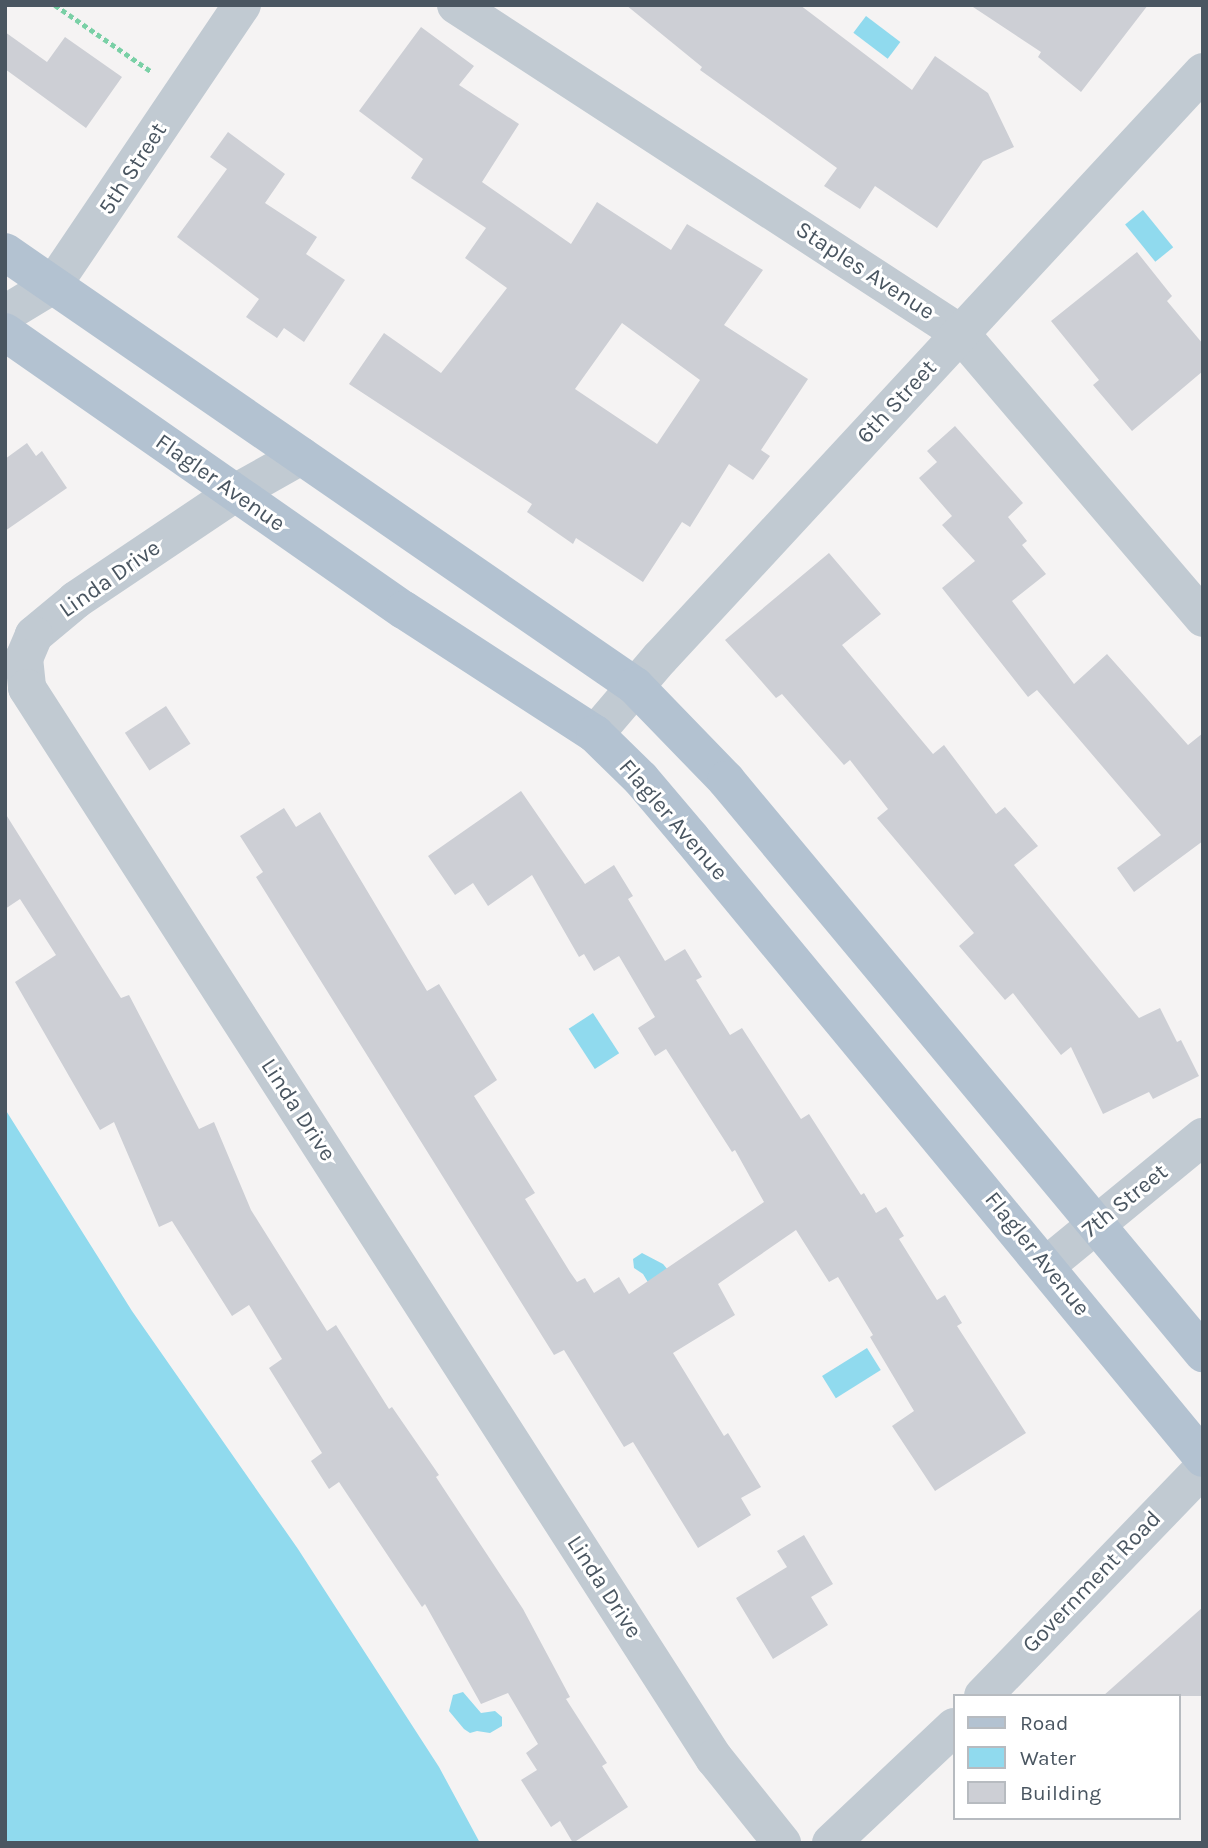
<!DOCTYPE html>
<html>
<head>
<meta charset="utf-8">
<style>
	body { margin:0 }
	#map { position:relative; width:1208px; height:1848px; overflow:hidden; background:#f5f3f3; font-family:Karla,sans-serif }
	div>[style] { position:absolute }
	.water>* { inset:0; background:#90daee; transform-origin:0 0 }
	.building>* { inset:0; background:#cdcfd5; transform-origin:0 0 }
	.path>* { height:4.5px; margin-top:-2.25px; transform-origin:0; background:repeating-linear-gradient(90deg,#7ad0a6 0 5px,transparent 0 8.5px) }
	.minor>* { height:38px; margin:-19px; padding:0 19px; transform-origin:19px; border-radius:19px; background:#c1cad2 }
	.major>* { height:38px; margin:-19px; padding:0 19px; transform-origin:19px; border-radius:19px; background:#b3c2d1 }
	span { translate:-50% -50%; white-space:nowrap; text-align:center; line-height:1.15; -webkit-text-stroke:6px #fff; paint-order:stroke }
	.street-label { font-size:23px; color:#4a5661 }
	.frame { position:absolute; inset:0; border:7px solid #4a5661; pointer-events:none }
	.legend { position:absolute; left:953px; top:1694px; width:228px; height:126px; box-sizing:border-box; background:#fff; border:2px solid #b7bbc0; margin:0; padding:9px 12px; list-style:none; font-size:21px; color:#4a5661 }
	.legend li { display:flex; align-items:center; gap:14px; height:35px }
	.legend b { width:35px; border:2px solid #b7bbc0 }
</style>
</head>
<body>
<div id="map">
	<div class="water">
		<div style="left:866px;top:16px;width:43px;height:21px;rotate:37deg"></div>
		<div style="left:1143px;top:210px;width:48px;height:23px;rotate:51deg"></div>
		<div style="left:593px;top:1013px;width:48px;height:29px;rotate:57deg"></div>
		<div style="clip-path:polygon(5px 1109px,132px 1311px,298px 1549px,439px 1767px,480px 1843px,5px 1843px)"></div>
		<div style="clip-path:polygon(642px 1253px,663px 1264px,680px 1284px,649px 1284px,643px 1274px,634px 1268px,633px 1259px)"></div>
		<div style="left:867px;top:1348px;width:26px;height:53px;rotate:58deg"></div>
		<div style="clip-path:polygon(463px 1692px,481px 1713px,495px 1711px,502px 1717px,502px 1726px,490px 1733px,477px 1731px,470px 1733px,464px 1729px,449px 1711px,453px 1695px)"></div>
	</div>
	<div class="building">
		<div style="clip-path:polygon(626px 5px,800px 5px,912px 90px,935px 56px,988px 93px,1014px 147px,983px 161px,937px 228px,875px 186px,860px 209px,824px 186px,837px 168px,700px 70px,702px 67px)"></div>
		<div style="clip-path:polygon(970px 5px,1148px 5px,1081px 92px,1038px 57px,1041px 52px)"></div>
		<div style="clip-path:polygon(evenodd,421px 27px,474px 66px,459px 85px,519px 124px,482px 182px,571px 244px,597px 202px,671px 250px,687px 224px,763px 270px,724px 325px,808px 379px,761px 450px,770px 456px,753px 480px,729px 464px,690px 527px,682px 522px,643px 582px,576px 538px,573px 544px,527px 512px,532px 504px,349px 384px,384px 333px,441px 373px,507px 288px,465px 258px,486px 228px,411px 178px,423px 159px,359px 111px,421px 27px,622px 323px,700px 380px,657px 444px,575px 389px,622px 323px)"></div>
		<div style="clip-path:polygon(5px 32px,47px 62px,65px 37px,122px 77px,86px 128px,5px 69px)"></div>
		<div style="clip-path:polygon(228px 132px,285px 174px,265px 203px,317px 237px,306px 254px,345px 280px,304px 342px,284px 328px,277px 338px,246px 317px,259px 299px,177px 237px,227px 169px,210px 157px)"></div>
		<div style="clip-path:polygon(1137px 252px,1172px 296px,1167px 301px,1203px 344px,1203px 371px,1132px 431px,1093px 385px,1099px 380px,1051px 321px)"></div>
		<div style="clip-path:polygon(955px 426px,1023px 503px,1008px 517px,1027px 541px,1022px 545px,1046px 574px,1012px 601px,1074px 684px,1107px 654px,1188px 745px,1203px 733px,1203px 841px,1134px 892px,1117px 868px,1161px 835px,1037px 690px,1028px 697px,942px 588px,975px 561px,942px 525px,952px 516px,919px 478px,937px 462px,927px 451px)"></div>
		<div style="clip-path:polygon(27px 443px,36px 456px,42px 451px,67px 488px,5px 531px,5px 459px)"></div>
		<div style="clip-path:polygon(829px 553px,881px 614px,842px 645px,933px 754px,944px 745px,996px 814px,1005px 807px,1038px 846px,1014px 865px,1139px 1018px,1160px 1008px,1177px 1042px,1181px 1040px,1199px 1076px,1153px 1099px,1149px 1092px,1103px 1114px,1071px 1047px,1061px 1055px,1013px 993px,1005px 1000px,959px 946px,974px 933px,877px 818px,888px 809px,850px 760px,844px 765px,782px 694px,776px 698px,725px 640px)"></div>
		<div style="left:166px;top:706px;width:45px;height:49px;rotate:57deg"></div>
		<div style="clip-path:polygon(521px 791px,585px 884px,614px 865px,633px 896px,628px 899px,665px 961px,685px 949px,702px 977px,696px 980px,730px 1035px,742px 1028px,801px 1119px,809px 1114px,861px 1195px,864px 1193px,876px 1213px,886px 1207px,904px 1236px,899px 1239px,937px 1300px,945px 1295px,962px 1323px,957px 1326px,1026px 1433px,935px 1491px,892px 1426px,914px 1411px,870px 1337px,873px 1335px,838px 1277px,829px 1282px,796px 1230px,718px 1284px,735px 1315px,673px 1353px,724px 1436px,728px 1433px,761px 1487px,741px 1498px,751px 1515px,698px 1548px,633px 1442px,624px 1447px,564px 1350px,554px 1355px,256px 877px,263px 872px,240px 836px,284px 808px,296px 827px,320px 812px,427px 991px,439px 984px,497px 1080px,474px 1096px,535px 1193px,525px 1199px,570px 1272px,577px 1282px,585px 1278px,594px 1293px,619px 1277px,629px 1294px,764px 1202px,735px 1150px,732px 1152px,666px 1049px,655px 1056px,638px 1028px,655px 1017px,619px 956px,594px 971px,584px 954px,579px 957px,532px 875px,488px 906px,473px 883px,455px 895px,428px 856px)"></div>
		<div style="clip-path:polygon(5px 813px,121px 998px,129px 995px,199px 1129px,214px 1122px,251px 1210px,327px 1331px,336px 1325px,389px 1409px,392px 1407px,439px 1475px,436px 1477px,523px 1609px,570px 1697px,566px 1699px,607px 1763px,602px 1766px,628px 1807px,573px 1843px,560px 1821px,551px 1827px,521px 1780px,537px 1770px,526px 1753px,538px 1744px,508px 1693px,481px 1704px,425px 1604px,422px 1607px,339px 1482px,329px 1489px,311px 1461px,322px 1453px,269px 1368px,282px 1359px,249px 1305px,232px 1316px,172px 1221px,159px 1227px,114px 1122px,100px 1130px,15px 982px,56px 955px,20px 899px,5px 909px)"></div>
		<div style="clip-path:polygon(804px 1535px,833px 1584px,811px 1597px,828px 1625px,773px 1659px,736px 1598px,787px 1567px,777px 1551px)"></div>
		<div style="clip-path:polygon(1203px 1607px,1203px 1696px,1103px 1696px)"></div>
	</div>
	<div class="path">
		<div style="left:55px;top:5px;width:118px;rotate:34.6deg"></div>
	</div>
	<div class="minor">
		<div style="left:456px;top:5px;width:601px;rotate:33.06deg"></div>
		<div style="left:960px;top:333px;width:375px;rotate:49.5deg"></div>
		<div style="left:5px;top:314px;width:56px;rotate:-31.1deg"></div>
		<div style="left:53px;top:285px;width:338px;rotate:-56deg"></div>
		<div style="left:301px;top:456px;width:76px;rotate:150.7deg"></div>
		<div style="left:235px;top:493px;width:192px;rotate:146.1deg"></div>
		<div style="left:76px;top:600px;width:55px;rotate:140.2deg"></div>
		<div style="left:34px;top:635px;width:25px;rotate:113deg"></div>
		<div style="left:24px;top:658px;width:30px;rotate:84deg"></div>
		<div style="left:27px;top:688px;width:1272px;rotate:57.3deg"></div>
		<div style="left:714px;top:1758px;width:109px;rotate:51.3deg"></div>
		<div style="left:595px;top:734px;width:100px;rotate:-49.5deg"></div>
		<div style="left:660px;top:658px;width:799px;rotate:-47.18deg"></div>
		<div style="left:1047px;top:1265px;width:202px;rotate:-39.4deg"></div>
		<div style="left:983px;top:1696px;width:317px;rotate:-46deg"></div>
		<div style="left:831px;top:1843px;width:169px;rotate:-43.3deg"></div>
	</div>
	<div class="major">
		<div style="left:5px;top:252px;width:765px;rotate:34.56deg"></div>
		<div style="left:635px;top:686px;width:131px;rotate:45.9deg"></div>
		<div style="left:726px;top:780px;width:746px;rotate:50.22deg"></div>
		<div style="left:5px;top:332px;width:486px;rotate:34.9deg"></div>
		<div style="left:404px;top:610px;width:228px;rotate:33deg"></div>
		<div style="left:595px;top:734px;width:64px;rotate:44.4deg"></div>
		<div style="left:641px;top:779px;width:77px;rotate:49.7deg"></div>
		<div style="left:691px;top:838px;width:804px;rotate:50.45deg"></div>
	</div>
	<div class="street-label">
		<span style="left:133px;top:169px;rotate:-57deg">5th Street</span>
		<span style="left:865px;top:271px;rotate:33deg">Staples Avenue</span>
		<span style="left:897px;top:402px;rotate:-47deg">6th Street</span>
		<span style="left:220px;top:483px;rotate:35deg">Flagler Avenue</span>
		<span style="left:110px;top:579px;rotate:-35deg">Linda Drive</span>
		<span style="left:673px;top:820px;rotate:49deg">Flagler Avenue</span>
		<span style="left:298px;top:1110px;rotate:57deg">Linda Drive</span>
		<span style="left:1125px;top:1201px;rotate:-39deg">7th Street</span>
		<span style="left:1037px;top:1254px;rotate:51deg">Flagler Avenue</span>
		<span style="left:1092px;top:1582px;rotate:-46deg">Government Road</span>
		<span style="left:604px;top:1587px;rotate:57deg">Linda Drive</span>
	</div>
	<div class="frame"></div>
	<ul class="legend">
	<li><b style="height:9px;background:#b3c2d1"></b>Road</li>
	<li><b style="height:19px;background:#90daee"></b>Water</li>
	<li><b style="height:19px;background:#cdcfd5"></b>Building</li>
	</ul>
</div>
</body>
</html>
